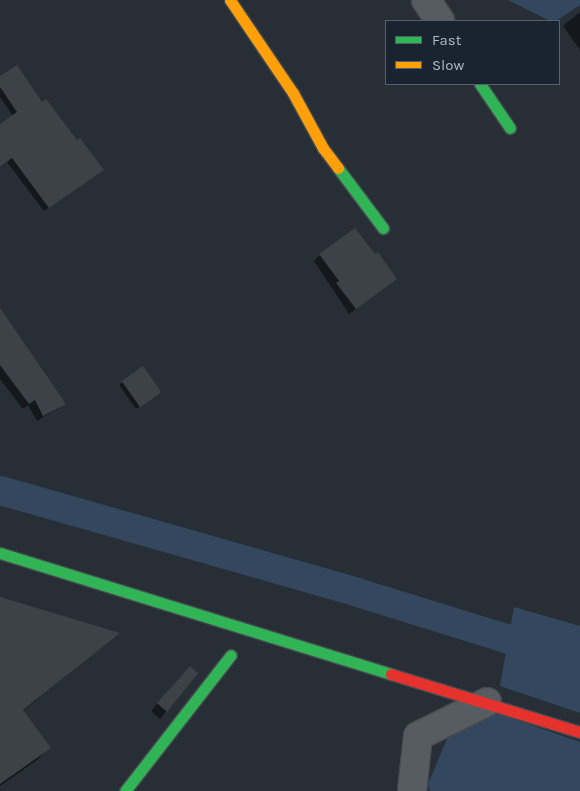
<!DOCTYPE html>
<html>
<head>
<meta charset="utf-8">
<style>
	body { margin:0 }
	#map { position:relative; width:580px; height:791px; overflow:hidden; background:#272e35; font-family:Karla,sans-serif }
	div>[style] { position:absolute }
	.water>* { inset:0; background:#33475f }
	.shadow>* { inset:0; background:#0007 }
	.canal>* { height:29px; margin:-14.5px; padding:0 14.5px; transform-origin:14.5px; border-radius:14.5px; background:#33475f }
	.building>* { inset:0; background:#3c4248; transform-origin:0 0 }
	.roads { filter:drop-shadow(1px 0 #454a50) drop-shadow(-1px 0 #454a50) drop-shadow(0 1px #454a50) drop-shadow(0 -1px #454a50) }
	.street>* { height:28px; margin:-14px; padding:0 14px; transform-origin:14px; border-radius:14px; background:#575c63 }
	.fast>* { height:11px; margin:-5.5px; padding:0 5.5px; transform-origin:5.5px; border-radius:5.5px; background:#30b455 }
	.slow>* { height:11px; margin:-5.5px; padding:0 5.5px; transform-origin:5.5px; border-radius:5.5px; background:#ff9f0a }
	.jam>* { height:11px; margin:-5.5px; padding:0 5.5px; transform-origin:5.5px; border-radius:5.5px; background:#e5322d }
	span { translate:-50% -50%; white-space:nowrap; text-align:center; line-height:1.15; -webkit-text-stroke:4px #1a2430; paint-order:stroke }
	.legend { position:absolute; left:385px; top:20px; width:175px; height:65px; box-sizing:border-box; background:#1a2430; border:1px solid #56606c; margin:0; padding:6px 9px; list-style:none; font-size:15px; color:#b0bac7 }
	.legend li { display:flex; align-items:center; gap:10px; height:25px }
	.legend b { width:25px; border:1px solid #56606c }
</style>
</head>
<body>
<div id="map">
	<div class="water">
		<div style="clip-path:polygon(508px 0,580px 0,580px 5px,556px 21px,550px 21px)"></div>
		<div style="clip-path:polygon(514px 607px,580px 626px,580px 713px,500px 686px)"></div>
		<div style="clip-path:polygon(485px 709px,580px 742px,580px 791px,430px 791px,428px 784px,449px 734px)"></div>
	</div>
	<div class="shadow">
		<div style="clip-path:polygon(580px 12px,580px 50px,563px 26px)"></div>
		<div style="clip-path:polygon(0 78px,42px 104px,103px 170px,44px 211px,7px 162px,0 167px,0 125px,13px 116px,0 97px)"></div>
		<div style="clip-path:polygon(320px 255px,375px 256px,396px 278px,349px 314px,314px 261px)"></div>
		<div style="clip-path:polygon(0 312px,64px 404px,37px 421px,28px 405px,23px 409px,0 379px)"></div>
		<div style="clip-path:polygon(142px 368px,156px 395px,136px 409px,119px 385px)"></div>
		<div style="clip-path:polygon(0 598px,118px 633px,23px 711px,49px 748px,37px 760px,0 786px)"></div>
		<div style="clip-path:polygon(197px 673px,160px 719px,151px 711px,183px 674px)"></div>
	</div>
	<div class="canal">
		<div style="left:0;top:490px;width:371px;rotate:15.9deg"></div>
		<div style="left:357px;top:592px;width:233px;rotate:17.2deg"></div>
	</div>
	<div class="building">
		<div style="clip-path:polygon(17px 65px,42px 102px,46px 99px,77px 140px,80px 138px,104px 170px,49px 208px,12px 158px,0 167px,0 124px,17px 112px,0 87px,0 76px)"></div>
		<div style="clip-path:polygon(355px 228px,375px 254px,378px 252px,397px 279px,356px 309px,336px 283px,339px 281px,319px 254px)"></div>
		<div style="clip-path:polygon(0 308px,66px 404px,43px 416px,35px 400px,29px 404px,0 365px)"></div>
		<div style="left:143px;top:366px;width:32px;height:26px;rotate:55deg"></div>
		<div style="clip-path:polygon(0 597px,120px 633px,23px 710px,51px 748px,0 784px)"></div>
		<div style="clip-path:polygon(190px 666px,198px 673px,167px 712px,157px 703px)"></div>
	</div>
	<div class="roads">
		<div class="street">
			<div style="left:426px;top:0;width:25px;rotate:56deg"></div>
			<div style="left:412px;top:791px;width:55px;rotate:-83.8deg"></div>
			<div style="left:418px;top:736px;width:77px;rotate:-26.2deg"></div>
		</div>
		<div class="fast">
			<div style="left:480px;top:84px;width:53px;rotate:55.7deg"></div>
			<div style="left:338px;top:168px;width:75px;rotate:53.1deg"></div>
			<div style="left:0;top:553px;width:409px;rotate:17.2deg"></div>
			<div style="left:125px;top:791px;width:172px;rotate:-52.1deg"></div>
		</div>
		<div class="slow">
			<div style="left:230px;top:0;width:112px;rotate:55.9deg"></div>
			<div style="left:293px;top:93px;width:63px;rotate:61.4deg"></div>
			<div style="left:323px;top:148px;width:25px;rotate:53deg"></div>
		</div>
		<div class="jam">
			<div style="left:391px;top:674px;width:198px;rotate:17.1deg"></div>
		</div>
	</div>
	<ul class="legend">
	<li><b style="height:6px;background:#30b455"></b>Fast</li>
	<li><b style="height:6px;background:#ff9f0a"></b>Slow</li>
	</ul>
</div>
</body>
</html>
